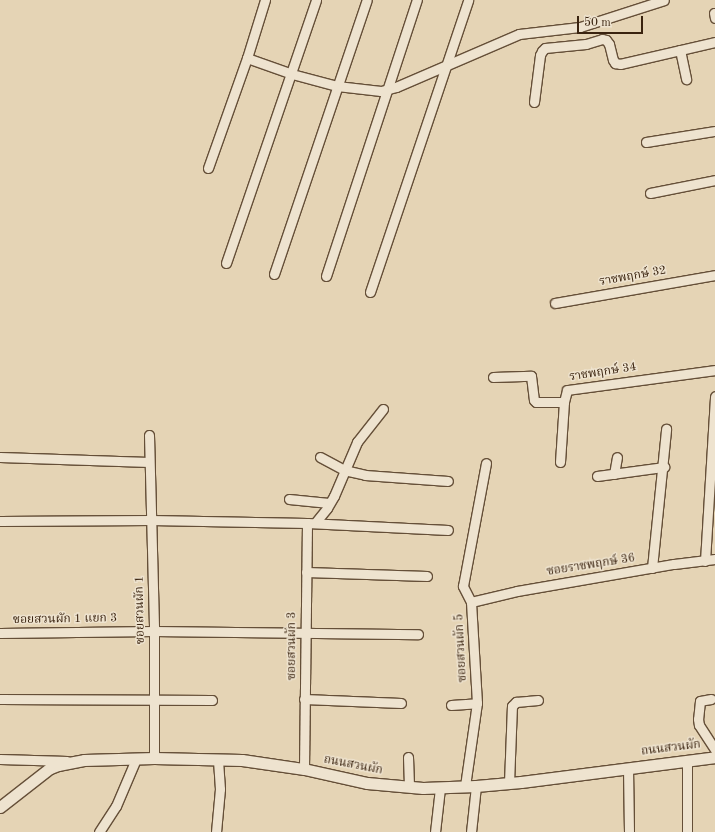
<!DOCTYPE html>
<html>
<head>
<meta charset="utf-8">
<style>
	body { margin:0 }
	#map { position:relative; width:715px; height:832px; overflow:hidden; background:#e5d4b5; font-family:"Old Standard TT","Noto Serif Thai",serif }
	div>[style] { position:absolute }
	.roads { filter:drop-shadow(1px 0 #654f38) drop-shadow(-1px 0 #654f38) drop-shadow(0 1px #654f38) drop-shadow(0 -1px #654f38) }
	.minor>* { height:9px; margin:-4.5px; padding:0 4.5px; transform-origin:4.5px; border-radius:4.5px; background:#eee3cf }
	.tertiary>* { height:11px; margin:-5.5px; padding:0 5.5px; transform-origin:5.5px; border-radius:5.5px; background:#eee3cf }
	span { translate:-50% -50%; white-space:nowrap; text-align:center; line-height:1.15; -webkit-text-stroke:3px #eee3cf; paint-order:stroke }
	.street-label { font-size:12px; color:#3a230f }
	.scale { position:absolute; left:577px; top:16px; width:66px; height:18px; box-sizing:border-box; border:2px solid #3a230f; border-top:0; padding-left:5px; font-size:12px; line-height:14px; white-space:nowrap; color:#3a230f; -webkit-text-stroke:3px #eee3cf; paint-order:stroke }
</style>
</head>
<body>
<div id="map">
	<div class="roads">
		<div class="minor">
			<div style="left:714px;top:13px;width:5px;rotate:79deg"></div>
			<div style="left:680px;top:50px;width:30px;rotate:78deg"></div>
			<div style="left:247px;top:58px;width:48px;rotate:19.6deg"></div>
			<div style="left:292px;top:74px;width:47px;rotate:14.9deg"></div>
			<div style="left:337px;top:86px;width:44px;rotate:6.5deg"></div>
			<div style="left:381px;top:91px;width:16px;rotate:-15deg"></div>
			<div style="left:396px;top:87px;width:134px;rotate:-23.3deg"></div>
			<div style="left:519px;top:34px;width:61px;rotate:-6.5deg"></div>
			<div style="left:580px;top:27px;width:88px;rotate:-17.8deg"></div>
			<div style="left:534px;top:102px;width:47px;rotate:-82.7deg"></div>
			<div style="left:540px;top:55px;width:4px;rotate:-63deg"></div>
			<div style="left:542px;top:51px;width:4px;rotate:-45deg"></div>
			<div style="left:545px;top:48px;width:41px;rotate:-5.6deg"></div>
			<div style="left:586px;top:44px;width:17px;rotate:-17deg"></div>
			<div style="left:602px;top:39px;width:4px;rotate:14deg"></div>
			<div style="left:606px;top:40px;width:5px;rotate:53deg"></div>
			<div style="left:609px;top:44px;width:16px;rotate:76deg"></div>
			<div style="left:613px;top:60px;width:4px;rotate:56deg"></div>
			<div style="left:615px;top:63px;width:5px;rotate:11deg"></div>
			<div style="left:620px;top:64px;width:98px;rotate:-13deg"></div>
			<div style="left:646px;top:142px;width:70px;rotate:-9.1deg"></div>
			<div style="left:208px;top:168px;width:117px;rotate:-70.5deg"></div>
			<div style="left:247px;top:58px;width:61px;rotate:-72.8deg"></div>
			<div style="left:650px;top:193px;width:66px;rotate:-11.3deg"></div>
			<div style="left:226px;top:263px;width:278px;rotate:-71.1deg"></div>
			<div style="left:274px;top:274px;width:289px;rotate:-71.3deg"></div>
			<div style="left:326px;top:276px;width:291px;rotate:-71.8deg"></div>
			<div style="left:370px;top:292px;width:308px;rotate:-71.4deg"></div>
			<div style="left:555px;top:303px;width:162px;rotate:-9.9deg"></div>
			<div style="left:493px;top:377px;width:38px;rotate:-2deg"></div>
			<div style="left:531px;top:376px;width:24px;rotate:83deg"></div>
			<div style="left:534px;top:400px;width:3px;rotate:45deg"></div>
			<div style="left:536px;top:402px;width:28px"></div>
			<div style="left:149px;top:435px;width:196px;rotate:88.5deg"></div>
			<div style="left:154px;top:631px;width:127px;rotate:90deg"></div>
			<div style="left:0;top:457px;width:149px;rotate:1.9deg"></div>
			<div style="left:320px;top:457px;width:27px;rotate:28deg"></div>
			<div style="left:344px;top:470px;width:22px;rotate:13deg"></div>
			<div style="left:365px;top:475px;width:83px;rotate:4.1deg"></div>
			<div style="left:560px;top:462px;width:60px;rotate:-86.2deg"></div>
			<div style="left:564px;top:402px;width:12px;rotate:-76deg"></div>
			<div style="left:567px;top:390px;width:149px;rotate:-7.7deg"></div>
			<div style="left:614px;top:474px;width:17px;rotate:-80deg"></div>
			<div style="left:597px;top:476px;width:68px;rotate:-7.7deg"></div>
			<div style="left:289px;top:499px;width:40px;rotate:5.7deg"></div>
			<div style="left:0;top:521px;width:151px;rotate:-0.4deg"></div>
			<div style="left:151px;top:520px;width:156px;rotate:1.1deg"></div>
			<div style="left:307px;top:523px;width:141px;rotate:2.8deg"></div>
			<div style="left:315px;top:523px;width:19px;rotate:-51deg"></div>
			<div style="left:327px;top:508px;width:14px;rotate:-60deg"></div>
			<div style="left:334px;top:496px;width:59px;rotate:-66.9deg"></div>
			<div style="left:357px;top:442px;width:42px;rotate:-51.8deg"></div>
			<div style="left:705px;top:561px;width:165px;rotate:-86.5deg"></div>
			<div style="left:652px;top:568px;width:140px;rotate:-84.2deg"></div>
			<div style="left:306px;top:572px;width:121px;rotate:1.9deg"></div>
			<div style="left:471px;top:602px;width:47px;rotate:-13.4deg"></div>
			<div style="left:517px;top:591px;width:159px;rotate:-9.8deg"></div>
			<div style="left:674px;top:564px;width:41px;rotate:-7deg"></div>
			<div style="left:0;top:633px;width:154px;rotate:-0.7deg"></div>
			<div style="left:154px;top:631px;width:264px;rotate:0.7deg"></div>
			<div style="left:0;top:699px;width:212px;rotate:0.3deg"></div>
			<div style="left:304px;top:699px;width:97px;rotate:2.4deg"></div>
			<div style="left:711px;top:699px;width:11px;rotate:170deg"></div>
			<div style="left:700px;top:701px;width:18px;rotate:96deg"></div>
			<div style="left:698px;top:719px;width:6px;rotate:81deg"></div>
			<div style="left:699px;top:725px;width:30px;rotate:57deg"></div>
			<div style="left:451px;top:705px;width:26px;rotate:-4deg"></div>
			<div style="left:408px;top:757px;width:30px;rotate:88deg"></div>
			<div style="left:0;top:759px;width:67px;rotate:1.7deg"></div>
			<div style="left:687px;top:760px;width:72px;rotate:90deg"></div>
			<div style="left:628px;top:768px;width:64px;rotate:89.1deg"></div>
			<div style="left:304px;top:769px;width:246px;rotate:-89.3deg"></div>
			<div style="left:509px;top:783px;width:77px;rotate:-87.8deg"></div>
			<div style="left:512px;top:706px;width:6px;rotate:-45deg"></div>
			<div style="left:516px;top:702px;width:22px;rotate:-5deg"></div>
			<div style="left:465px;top:786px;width:84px;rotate:-81.8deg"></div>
			<div style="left:477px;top:703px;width:101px;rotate:-93.4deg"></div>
			<div style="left:471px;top:602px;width:18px;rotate:-117deg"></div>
			<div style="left:463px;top:586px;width:125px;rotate:-79.4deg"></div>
			<div style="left:99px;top:832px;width:31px;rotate:-57deg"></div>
			<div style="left:116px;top:806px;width:51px;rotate:-66.9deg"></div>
			<div style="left:216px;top:832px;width:43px;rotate:-84.7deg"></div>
			<div style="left:220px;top:789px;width:30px;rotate:-94deg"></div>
			<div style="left:435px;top:832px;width:44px;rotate:-83.5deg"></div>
			<div style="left:471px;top:832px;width:46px;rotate:-83.8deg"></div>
		</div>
		<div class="tertiary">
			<div style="left:0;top:807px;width:63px;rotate:-38deg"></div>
			<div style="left:50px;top:768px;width:9px;rotate:-21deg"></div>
			<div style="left:58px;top:765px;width:26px;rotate:-11deg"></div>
			<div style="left:84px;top:760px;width:70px;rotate:-1.6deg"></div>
			<div style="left:154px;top:758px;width:88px;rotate:1.3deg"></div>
			<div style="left:242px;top:760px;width:63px;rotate:8.3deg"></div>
			<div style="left:304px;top:769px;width:65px;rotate:12.5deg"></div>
			<div style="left:367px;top:783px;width:56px;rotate:5.1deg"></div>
			<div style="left:423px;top:788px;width:53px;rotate:-2.2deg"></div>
			<div style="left:476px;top:786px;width:45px;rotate:-5.1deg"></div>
			<div style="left:521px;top:782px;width:196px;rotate:-7.3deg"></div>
		</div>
	</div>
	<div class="street-label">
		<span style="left:633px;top:277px;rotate:-10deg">ราชพฤกษ์ 32</span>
		<span style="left:603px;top:373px;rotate:-9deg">ราชพฤกษ์ 34</span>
		<span style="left:591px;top:566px;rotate:-9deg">ซอยราชพฤกษ์ 36</span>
		<span style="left:141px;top:610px;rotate:-91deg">ซอยสวนผัก 1</span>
		<span style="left:65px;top:620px;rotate:-1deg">ซอยสวนผัก 1 แยก 3</span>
		<span style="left:293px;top:646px;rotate:-90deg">ซอยสวนผัก 3</span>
		<span style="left:462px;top:648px;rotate:-93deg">ซอยสวนผัก 5</span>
		<span style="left:671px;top:749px;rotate:-7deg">ถนนสวนผัก</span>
		<span style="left:353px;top:766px;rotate:11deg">ถนนสวนผัก</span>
	</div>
	<div class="scale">50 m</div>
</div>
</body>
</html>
